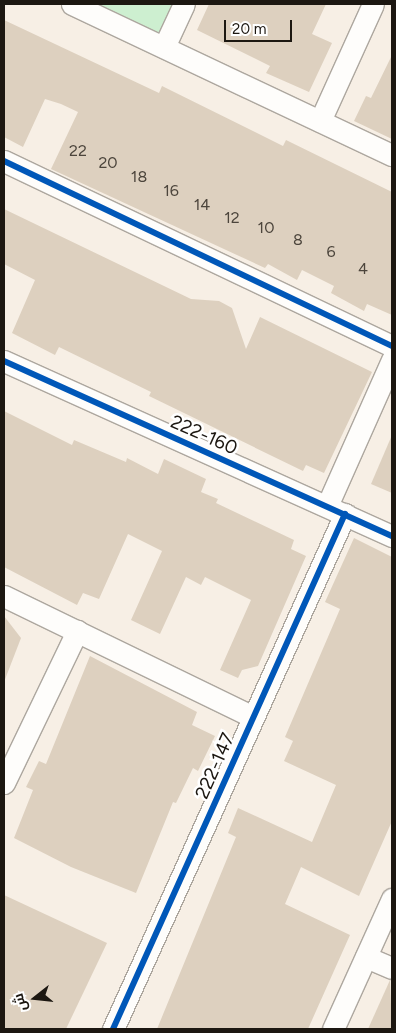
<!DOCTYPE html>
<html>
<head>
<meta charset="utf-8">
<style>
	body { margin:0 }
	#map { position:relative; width:396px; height:1033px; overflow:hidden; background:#f7efe5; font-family:Figtree,Cairo,sans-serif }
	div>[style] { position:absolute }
	.green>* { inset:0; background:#cdefd0 }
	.building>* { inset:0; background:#ddd0bf }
	.roads { filter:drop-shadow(1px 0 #ada79f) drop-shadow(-1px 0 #ada79f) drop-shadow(0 1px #ada79f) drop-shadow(0 -1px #ada79f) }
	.minor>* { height:21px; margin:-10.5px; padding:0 10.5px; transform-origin:10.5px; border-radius:10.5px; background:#fefdfb }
	.cycleway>* { height:6px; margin:-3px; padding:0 3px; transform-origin:3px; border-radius:3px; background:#0057b8 }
	span { translate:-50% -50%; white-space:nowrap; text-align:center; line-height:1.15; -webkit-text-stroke:5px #fff; paint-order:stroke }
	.number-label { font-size:16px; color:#4c453c }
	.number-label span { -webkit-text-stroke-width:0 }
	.street-label { font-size:19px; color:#1c1711 }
	.frame { position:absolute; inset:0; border:5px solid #1c1711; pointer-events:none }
	.north { position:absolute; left:10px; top:973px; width:50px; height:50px; -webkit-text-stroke:4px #fff; paint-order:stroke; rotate:254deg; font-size:14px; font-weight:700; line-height:20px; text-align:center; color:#1c1711 }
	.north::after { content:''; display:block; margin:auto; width:18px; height:22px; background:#1c1711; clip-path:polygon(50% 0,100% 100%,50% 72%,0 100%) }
	.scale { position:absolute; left:224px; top:20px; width:68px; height:22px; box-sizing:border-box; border:2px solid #1c1711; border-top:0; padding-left:6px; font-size:15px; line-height:18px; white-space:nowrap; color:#1c1711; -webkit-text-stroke:4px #fff; paint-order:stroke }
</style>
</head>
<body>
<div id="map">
	<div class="green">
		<div style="clip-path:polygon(95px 4px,176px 4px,162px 35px)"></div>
	</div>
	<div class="building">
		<div style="clip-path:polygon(209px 4px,326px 4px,312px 34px,332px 43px,309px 92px,266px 73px,270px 66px,197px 30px)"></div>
		<div style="clip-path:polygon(4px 20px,159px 93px,162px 86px,283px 146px,286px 140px,392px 192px,392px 315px,367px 304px,364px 311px,331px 293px,334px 286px,302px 270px,297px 280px,268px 264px,265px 268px,51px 169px,78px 112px,61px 104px,45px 99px,23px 147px,4px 137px)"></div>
		<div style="clip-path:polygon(392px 55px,392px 139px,354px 121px,366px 96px,371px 98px)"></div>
		<div style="clip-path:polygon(4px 209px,191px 299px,219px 301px,232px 308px,246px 349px,260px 317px,372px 372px,324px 473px,306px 465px,303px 471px,149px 396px,151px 392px,59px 347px,55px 355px,12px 333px,35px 280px,4px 264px)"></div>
		<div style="clip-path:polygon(4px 411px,72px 445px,74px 440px,126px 462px,127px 458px,158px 474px,164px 459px,206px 479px,201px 492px,218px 499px,216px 503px,294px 540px,291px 549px,306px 556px,258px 666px,242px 670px,238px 678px,220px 670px,251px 600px,205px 577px,201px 585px,186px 577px,160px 634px,131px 620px,162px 551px,128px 534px,99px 599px,83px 593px,77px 605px,4px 567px)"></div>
		<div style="clip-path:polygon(392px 435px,392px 493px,371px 484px)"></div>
		<div style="clip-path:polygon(354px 538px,392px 557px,392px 821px,359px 896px,301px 867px,285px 904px,350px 935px,308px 1029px,157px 1029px,236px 837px,228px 833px,238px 808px,312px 842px,336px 785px,284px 761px,293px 741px,285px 737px,340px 609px,325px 602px)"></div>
		<div style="clip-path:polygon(4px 616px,21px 638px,4px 682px)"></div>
		<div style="clip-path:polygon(90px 656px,197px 712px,192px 725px,215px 736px,198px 771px,193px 768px,176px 803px,173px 802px,136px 893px,71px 867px,14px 838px,33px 790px,26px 787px,39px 761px,46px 764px)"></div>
		<div style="clip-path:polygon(4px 895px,107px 943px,66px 1029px,4px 1029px)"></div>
		<div style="clip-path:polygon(390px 980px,392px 1029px,368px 1029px)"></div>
	</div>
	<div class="roads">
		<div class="minor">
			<div style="left:72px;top:4px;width:354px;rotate:25.3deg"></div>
			<div style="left:164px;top:47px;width:47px;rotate:-65.1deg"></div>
			<div style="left:320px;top:121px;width:128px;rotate:-65.6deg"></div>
			<div style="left:4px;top:161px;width:430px;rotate:25.5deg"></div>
			<div style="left:4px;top:361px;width:426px;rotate:24.3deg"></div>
			<div style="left:327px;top:506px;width:160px;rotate:-66deg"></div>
			<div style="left:4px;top:596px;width:277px;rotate:25.9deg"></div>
			<div style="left:4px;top:783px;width:169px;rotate:-64.3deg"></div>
			<div style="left:366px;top:957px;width:28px;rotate:23deg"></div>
			<div style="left:113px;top:1029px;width:565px;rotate:-65.75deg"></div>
			<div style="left:333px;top:1029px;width:143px;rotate:-65.6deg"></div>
		</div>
	</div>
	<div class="cycleway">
		<div style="left:4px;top:161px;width:430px;rotate:25.5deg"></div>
		<div style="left:4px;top:361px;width:426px;rotate:24.3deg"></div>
		<div style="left:113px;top:1029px;width:565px;rotate:-65.75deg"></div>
	</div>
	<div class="number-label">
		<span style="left:78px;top:151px">22</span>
		<span style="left:108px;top:163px">20</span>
		<span style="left:139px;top:177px">18</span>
		<span style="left:171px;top:191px">16</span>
		<span style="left:202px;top:205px">14</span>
		<span style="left:232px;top:218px">12</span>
		<span style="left:266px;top:228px">10</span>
		<span style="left:298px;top:240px">8</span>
		<span style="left:331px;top:252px">6</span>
		<span style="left:363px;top:269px">4</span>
	</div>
	<div class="street-label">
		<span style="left:204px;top:435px;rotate:24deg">222-160</span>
		<span style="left:215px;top:766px;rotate:-66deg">222-147</span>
	</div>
	<div class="frame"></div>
	<div class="north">ش</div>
	<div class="scale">20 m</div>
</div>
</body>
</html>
